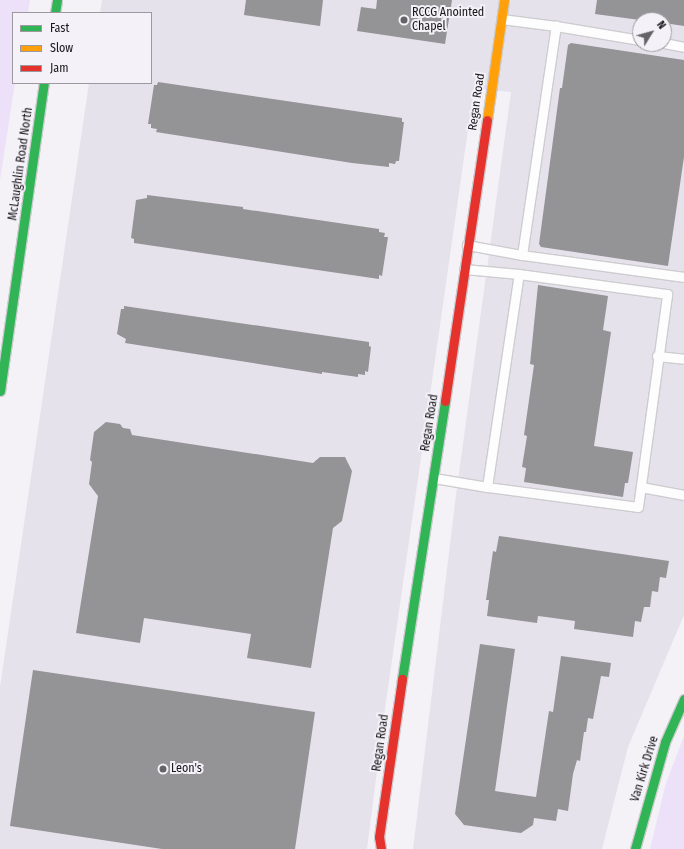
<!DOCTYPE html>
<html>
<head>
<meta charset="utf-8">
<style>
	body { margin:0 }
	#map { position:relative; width:684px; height:849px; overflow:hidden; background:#f4f2f7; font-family:"Fira Sans Condensed",sans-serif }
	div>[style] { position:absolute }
	.built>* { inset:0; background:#e6e2ec }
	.green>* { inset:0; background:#ece1f9 }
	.building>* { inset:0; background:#949396 }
	.roads { filter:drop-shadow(1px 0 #cdcccf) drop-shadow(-1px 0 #cdcccf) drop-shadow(0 1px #cdcccf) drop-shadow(0 -1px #cdcccf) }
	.lane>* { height:9px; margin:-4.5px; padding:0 4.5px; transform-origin:4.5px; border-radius:4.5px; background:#fdfdfe }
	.fast>* { height:9px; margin:-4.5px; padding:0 4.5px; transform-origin:4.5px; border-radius:4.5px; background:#30b455 }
	.slow>* { height:9px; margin:-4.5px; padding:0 4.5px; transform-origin:4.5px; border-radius:4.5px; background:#ff9f0a }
	.jam>* { height:9px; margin:-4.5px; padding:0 4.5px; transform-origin:4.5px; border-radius:4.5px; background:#e5322d }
	.dots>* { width:11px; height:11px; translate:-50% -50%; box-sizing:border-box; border:2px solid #f4f1f8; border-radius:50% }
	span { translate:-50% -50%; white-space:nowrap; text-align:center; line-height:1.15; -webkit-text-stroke:4px #f4f1f8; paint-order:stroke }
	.poi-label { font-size:12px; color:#171619 }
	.left { translate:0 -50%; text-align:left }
	.street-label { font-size:12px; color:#171619 }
	.legend { position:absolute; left:12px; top:12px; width:140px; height:72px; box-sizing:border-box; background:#f4f1f8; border:1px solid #9c999f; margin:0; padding:5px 7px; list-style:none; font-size:12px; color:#171619 }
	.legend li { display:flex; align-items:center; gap:8px; height:20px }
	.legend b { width:20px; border:1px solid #9c999f }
	.north { position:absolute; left:632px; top:12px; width:40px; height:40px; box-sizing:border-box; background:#f4f1f8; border:1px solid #9c999f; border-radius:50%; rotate:53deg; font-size:11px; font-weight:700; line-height:16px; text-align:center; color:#171619 }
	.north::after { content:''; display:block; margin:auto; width:14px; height:18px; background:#646367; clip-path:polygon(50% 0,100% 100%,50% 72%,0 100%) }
</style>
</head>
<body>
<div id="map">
	<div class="built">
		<div style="clip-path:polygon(evenodd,102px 0,684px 0,684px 615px,628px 747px,602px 849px,413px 849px,456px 495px,511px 92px,474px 88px,385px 709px,367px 849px,0 849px,0 687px,89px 83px,151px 83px,151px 13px,100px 13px,102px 0,640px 20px,664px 20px,664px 44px,640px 44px,640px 20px)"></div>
	</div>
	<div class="green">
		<div style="clip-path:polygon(0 0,30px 0,28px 13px,13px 13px,15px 83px,0 180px)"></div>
		<div style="clip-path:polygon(684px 736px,684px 849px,650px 849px,666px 783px)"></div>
	</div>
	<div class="building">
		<div style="clip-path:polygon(246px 0,323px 0,320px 26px,244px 15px)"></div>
		<div style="clip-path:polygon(377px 0,452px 0,445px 44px,357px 31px,361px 7px,376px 9px)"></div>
		<div style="clip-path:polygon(597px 0,684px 0,684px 26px,664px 23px,664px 20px,640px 20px,595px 14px)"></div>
		<div style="clip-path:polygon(571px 43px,684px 60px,684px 157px,668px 266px,541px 247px,539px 244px,560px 88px,562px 88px,568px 45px)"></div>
		<div style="clip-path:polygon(158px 82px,402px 118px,402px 122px,404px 122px,399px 161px,396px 161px,395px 164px,389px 163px,389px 167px,352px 163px,156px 132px,157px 129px,151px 128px,151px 124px,148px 124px,154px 85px,157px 85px)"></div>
		<div style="clip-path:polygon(147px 195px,243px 207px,243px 209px,379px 229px,379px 232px,385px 233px,384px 237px,388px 237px,382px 276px,379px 275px,379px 279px,134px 243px,134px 239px,131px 238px,136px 200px,147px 198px)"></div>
		<div style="clip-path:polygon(538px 285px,608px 296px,603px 330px,611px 332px,594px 446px,633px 452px,628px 483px,625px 483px,623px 497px,524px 482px,526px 468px,522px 467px,527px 436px,524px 435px,534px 365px,530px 364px)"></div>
		<div style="clip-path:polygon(124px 306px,369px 342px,369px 346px,371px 347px,368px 372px,365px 371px,365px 375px,358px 374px,358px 377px,322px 372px,322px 374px,125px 343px,126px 339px,117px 334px,121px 309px,124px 309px)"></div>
		<div style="clip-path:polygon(106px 422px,120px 424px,123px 428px,130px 429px,132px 435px,313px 463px,320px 457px,345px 457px,352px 471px,342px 521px,333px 528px,311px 668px,247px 658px,251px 634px,144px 618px,140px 643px,76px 633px,98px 496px,89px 484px,92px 462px,90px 460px,94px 432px)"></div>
		<div style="clip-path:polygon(499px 536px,669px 561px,666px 578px,660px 577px,658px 592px,652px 591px,650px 607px,644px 607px,641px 622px,635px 621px,633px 637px,574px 629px,575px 621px,546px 617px,538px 616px,537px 623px,487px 616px,489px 600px,486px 600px,493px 551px,496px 552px)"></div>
		<div style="clip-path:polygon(480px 644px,515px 649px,495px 791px,536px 797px,549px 711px,553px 712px,561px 656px,611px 663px,609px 677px,601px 676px,593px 719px,588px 718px,586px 732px,584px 732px,580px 761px,577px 760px,573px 774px,568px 811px,558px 809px,556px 821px,534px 818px,533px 825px,521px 833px,464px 825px,455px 814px)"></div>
		<div style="clip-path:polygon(33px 670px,315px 712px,295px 849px,162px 849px,10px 826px)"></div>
	</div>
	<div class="roads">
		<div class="lane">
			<div style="left:556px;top:26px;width:85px;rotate:9.5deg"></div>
			<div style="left:664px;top:43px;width:20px;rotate:11deg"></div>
			<div style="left:467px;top:245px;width:56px;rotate:10.3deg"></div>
			<div style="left:522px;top:255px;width:232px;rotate:-81.6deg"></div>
			<div style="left:556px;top:26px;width:55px;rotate:-172.7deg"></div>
			<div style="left:522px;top:255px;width:163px;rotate:7.7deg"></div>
			<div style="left:657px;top:356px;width:27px;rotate:6deg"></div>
			<div style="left:434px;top:478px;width:54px;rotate:9.6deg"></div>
			<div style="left:487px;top:487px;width:215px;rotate:-81.5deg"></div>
			<div style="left:519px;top:274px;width:55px;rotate:-174.8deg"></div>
			<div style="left:487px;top:487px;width:152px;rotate:7.5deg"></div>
			<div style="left:638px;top:507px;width:215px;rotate:-82.2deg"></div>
			<div style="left:667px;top:294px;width:149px;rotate:-172.3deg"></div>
			<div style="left:641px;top:487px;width:44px;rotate:10.5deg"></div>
		</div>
		<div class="fast">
			<div style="left:55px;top:13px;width:13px;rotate:-81deg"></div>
			<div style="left:0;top:391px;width:311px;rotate:-81.9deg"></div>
			<div style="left:402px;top:679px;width:281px;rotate:-81.2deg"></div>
			<div style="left:635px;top:849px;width:111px;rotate:-74.3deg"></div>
			<div style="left:665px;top:742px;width:47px;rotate:-66.2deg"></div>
		</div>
		<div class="slow">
			<div style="left:487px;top:120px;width:121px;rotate:-81.9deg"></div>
		</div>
		<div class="jam">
			<div style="left:445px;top:401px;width:284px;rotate:-81.5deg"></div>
			<div style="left:381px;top:849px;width:12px;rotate:-99deg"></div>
			<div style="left:379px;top:837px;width:160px;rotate:-81.7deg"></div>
		</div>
	</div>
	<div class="dots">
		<div style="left:404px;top:20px;background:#646367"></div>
		<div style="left:163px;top:769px;background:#646367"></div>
	</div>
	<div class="poi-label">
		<span class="left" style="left:412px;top:20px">RCCG Anointed<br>Chapel</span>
		<span class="left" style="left:171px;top:769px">Leon's</span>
	</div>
	<div class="street-label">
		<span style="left:477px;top:102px;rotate:-82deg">Regan Road</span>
		<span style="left:21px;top:164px;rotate:-82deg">McLaughlin Road North</span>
		<span style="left:430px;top:423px;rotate:-81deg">Regan Road</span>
		<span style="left:381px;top:743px;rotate:-82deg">Regan Road</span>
		<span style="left:645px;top:769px;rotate:-73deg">Van Kirk Drive</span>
	</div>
	<ul class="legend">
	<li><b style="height:5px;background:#30b455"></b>Fast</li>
	<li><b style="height:5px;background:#ff9f0a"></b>Slow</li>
	<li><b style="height:5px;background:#e5322d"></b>Jam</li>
	</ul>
	<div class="north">N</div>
</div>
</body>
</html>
